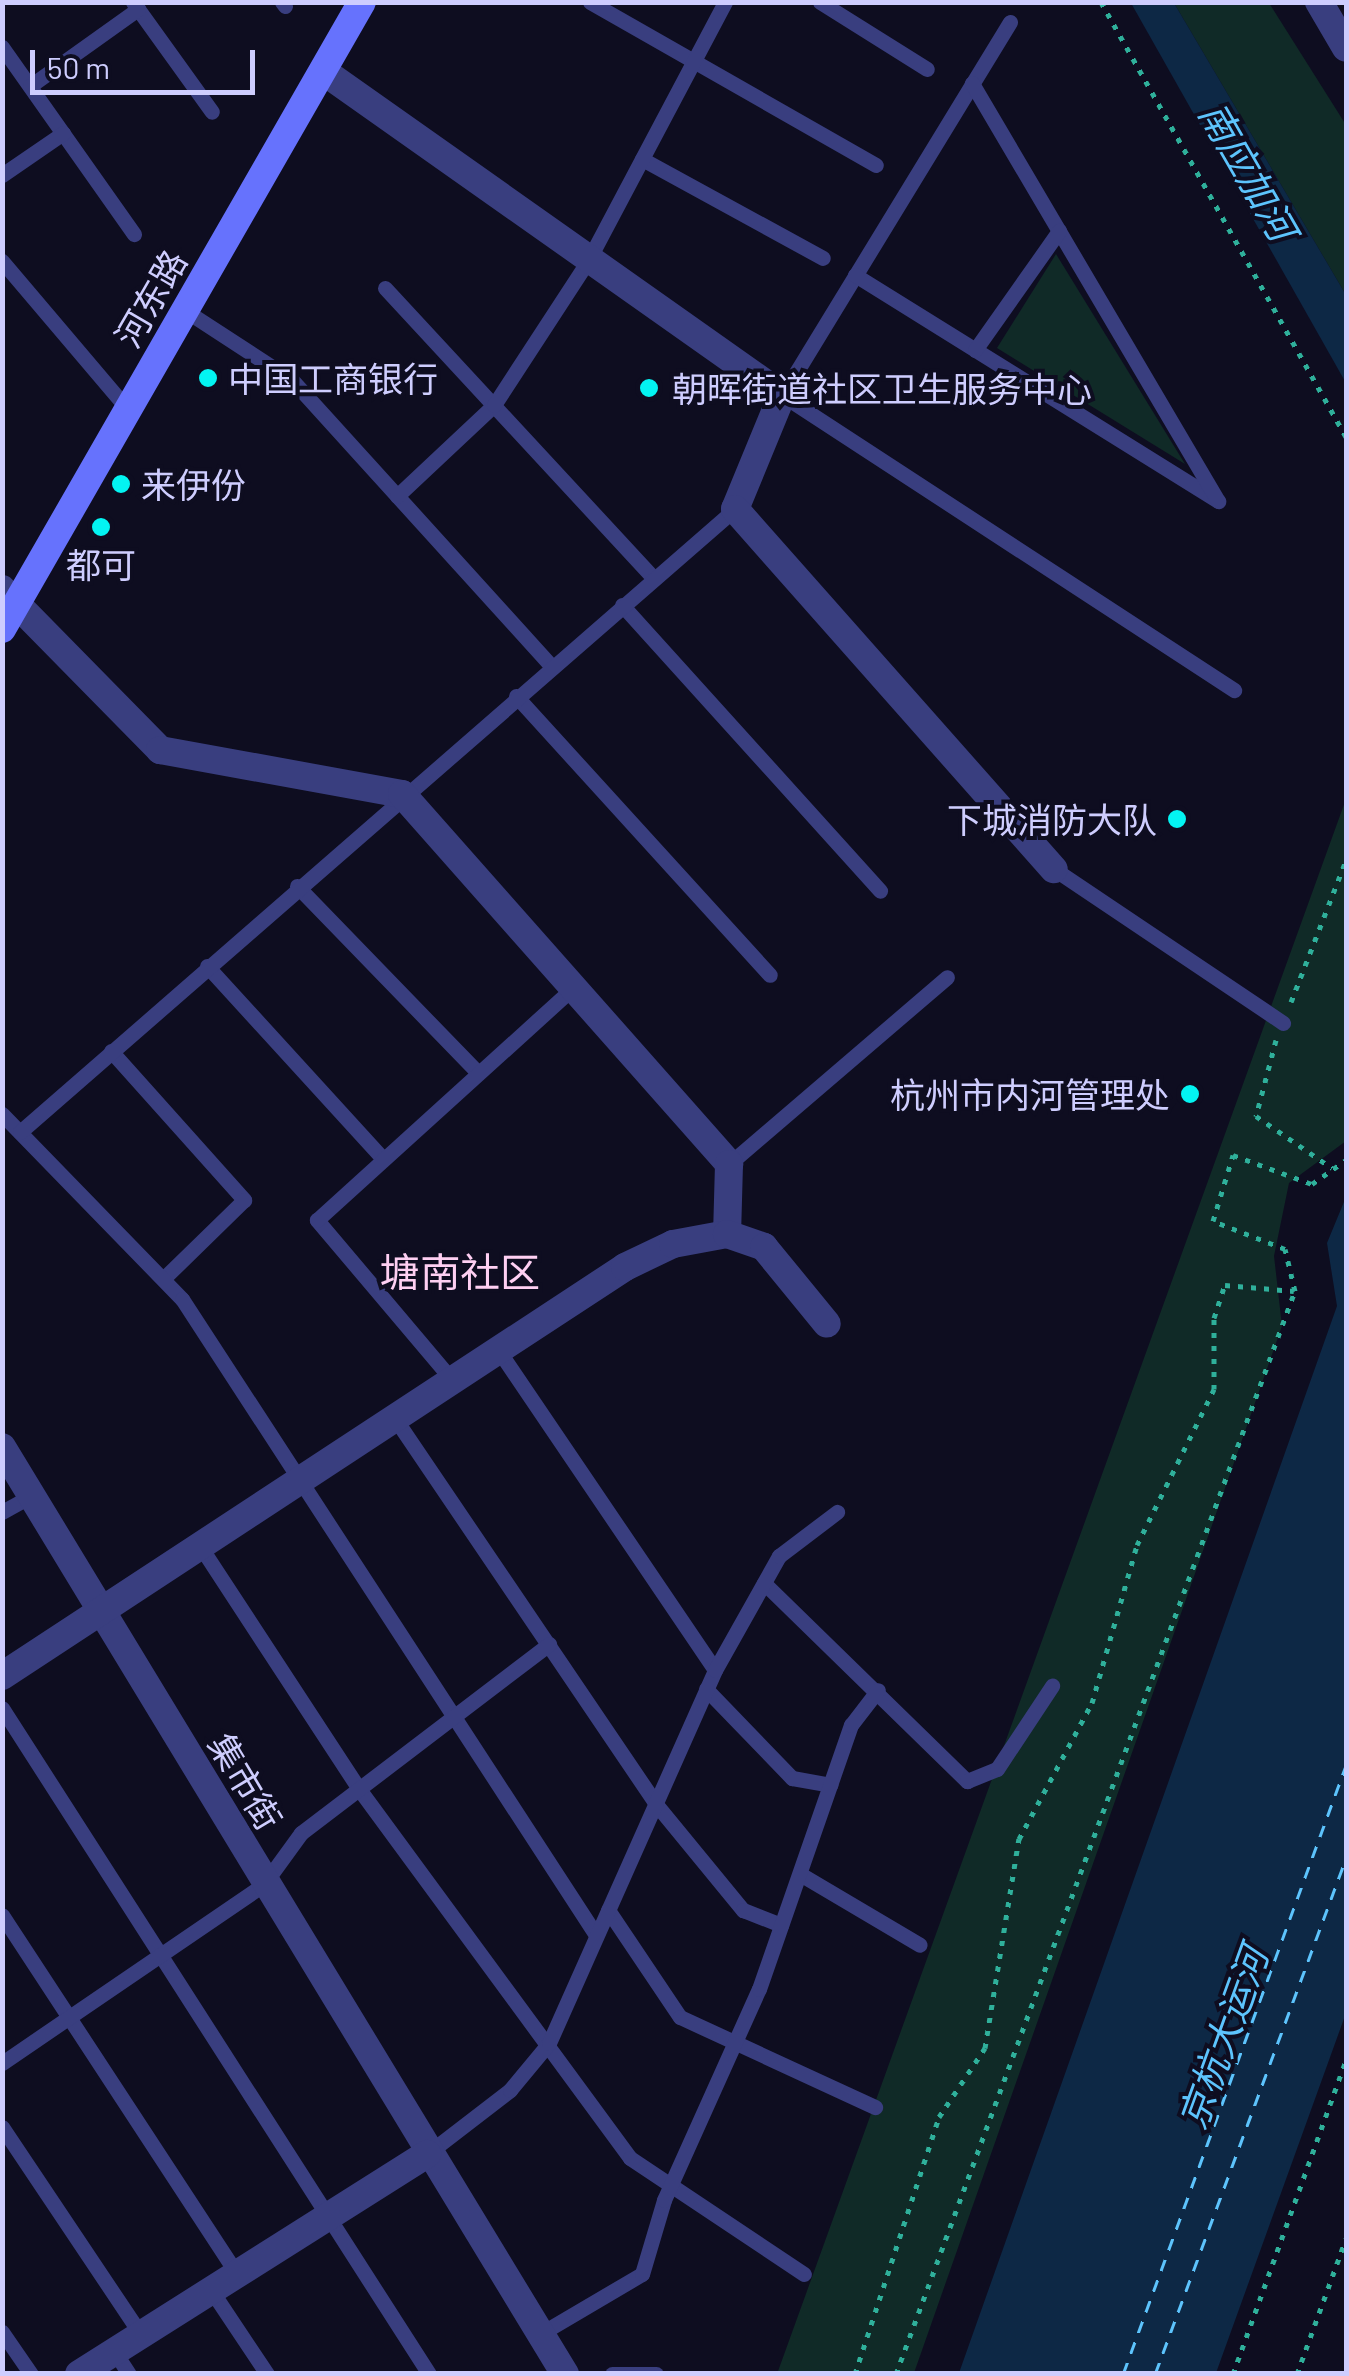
<!DOCTYPE html>
<html>
<head>
<meta charset="utf-8">
<style>
	body { margin:0 }
	#map { position:relative; width:1349px; height:2376px; overflow:hidden; background:#0e0d20; font-family:Barlow,"Noto Sans SC",sans-serif }
	div>[style] { position:absolute }
	.green>* { inset:0; background:#102a27 }
	.water>* { inset:0; background:#0d2845 }
	.ferry>* { height:2.5px; margin-top:-1.25px; transform-origin:0; background:repeating-linear-gradient(90deg,#5dc4fd 0 12px,transparent 0 22px) }
	.path>* { height:5px; margin-top:-2.5px; transform-origin:0; background:repeating-linear-gradient(90deg,#2fb09b 0 5px,transparent 0 13px) }
	.service>* { height:15px; margin:-7.5px; padding:0 7.5px; transform-origin:7.5px; border-radius:7.5px; background:#393e7f }
	.minor>* { height:28px; margin:-14px; padding:0 14px; transform-origin:14px; border-radius:14px; background:#393e7f }
	.secondary>* { height:28px; margin:-14px; padding:0 14px; transform-origin:14px; border-radius:14px; background:#6672fd }
	.dots>* { width:28px; height:28px; translate:-50% -50%; box-sizing:border-box; border:5px solid #0e0d20; border-radius:50% }
	span { translate:-50% -50%; white-space:nowrap; text-align:center; line-height:1.15; -webkit-text-stroke:8px #0e0d20; paint-order:stroke }
	.street-label { font-size:35px; color:#cecdfe }
	.poi-label { font-size:35px; color:#cecdfe }
	.left { translate:0 -50%; text-align:left }
	.right { translate:-100% -50%; text-align:right }
	.water-label { font-size:38px; color:#5dc4fd; font-style:italic }
	.quarter-label { font-size:40px; color:#fecff2 }
	.frame { position:absolute; inset:0; border:5px solid #cecdfe; pointer-events:none }
	.scale { position:absolute; left:30px; top:50px; width:225px; height:45px; box-sizing:border-box; border:5px solid #cecdfe; border-top:0; padding-left:12px; font-size:30px; line-height:35px; white-space:nowrap; color:#cecdfe; -webkit-text-stroke:8px #0e0d20; paint-order:stroke }
</style>
</head>
<body>
<div id="map">
	<div class="green">
		<div style="clip-path:polygon(1174px 3px,1269px 3px,1346px 125px,1346px 295px)"></div>
		<div style="clip-path:polygon(1056px 254px,1185px 464px,997px 348px)"></div>
		<div style="clip-path:polygon(1346px 799px,1346px 1141px,1289px 1183px,1274px 1256px,1282px 1326px,914px 2373px,777px 2374px)"></div>
	</div>
	<div class="water">
		<div style="clip-path:polygon(1131px 3px,1174px 3px,1346px 295px,1346px 383px)"></div>
		<div style="clip-path:polygon(1346px 1197px,1346px 2013px,1216px 2373px,959px 2373px,1337px 1306px,1327px 1243px)"></div>
	</div>
	<div class="ferry">
		<div style="left:1123px;top:2374px;width:649px;rotate:-69.89deg"></div>
		<div style="left:1155px;top:2374px;width:550px;rotate:-69.69deg"></div>
	</div>
	<div class="path">
		<div style="left:1101px;top:2px;width:499px;rotate:60.6deg"></div>
		<div style="left:1291px;top:1002px;width:152px;rotate:-68.8deg"></div>
		<div style="left:1276px;top:1040px;width:79px;rotate:104.7deg"></div>
		<div style="left:1256px;top:1116px;width:92px;rotate:34.4deg"></div>
		<div style="left:855px;top:2374px;width:270px;rotate:-71.9deg"></div>
		<div style="left:939px;top:2117px;width:83px;rotate:-56.3deg"></div>
		<div style="left:985px;top:2048px;width:212px;rotate:-80.8deg"></div>
		<div style="left:1019px;top:1839px;width:154px;rotate:-61.8deg"></div>
		<div style="left:1092px;top:1703px;width:164px;rotate:-74.1deg"></div>
		<div style="left:1137px;top:1545px;width:174px;rotate:-63.7deg"></div>
		<div style="left:1214px;top:1389px;width:71px;rotate:-90deg"></div>
		<div style="left:1214px;top:1318px;width:35px;rotate:-72deg"></div>
		<div style="left:1225px;top:1285px;width:69px;rotate:5deg"></div>
		<div style="left:896px;top:2374px;width:1154px;rotate:-69.78deg"></div>
		<div style="left:1295px;top:1291px;width:43px;rotate:-103.4deg"></div>
		<div style="left:1285px;top:1249px;width:77px;rotate:-158.7deg"></div>
		<div style="left:1213px;top:1221px;width:69px;rotate:-73.1deg"></div>
		<div style="left:1233px;top:1155px;width:84px;rotate:20.2deg"></div>
		<div style="left:1312px;top:1184px;width:42px;rotate:-35.2deg"></div>
		<div style="left:1233px;top:2374px;width:334px;rotate:-70.2deg"></div>
		<div style="left:1297px;top:2374px;width:144px;rotate:-70.1deg"></div>
	</div>
	<div class="service">
		<div style="left:133px;top:2px;width:135px;rotate:54.3deg"></div>
		<div style="left:282px;top:2px;width:5px;rotate:53deg"></div>
		<div style="left:590px;top:2px;width:329px;rotate:29.7deg"></div>
		<div style="left:820px;top:2px;width:126px;rotate:32.1deg"></div>
		<div style="left:1010px;top:22px;width:437px;rotate:121.4deg"></div>
		<div style="left:782px;top:395px;width:540px;rotate:33.13deg"></div>
		<div style="left:2px;top:47px;width:229px;rotate:54.8deg"></div>
		<div style="left:30px;top:86px;width:133px;rotate:-35.5deg"></div>
		<div style="left:642px;top:159px;width:206px;rotate:28.7deg"></div>
		<div style="left:2px;top:175px;width:74px;rotate:-34.5deg"></div>
		<div style="left:2px;top:261px;width:197px;rotate:49.7deg"></div>
		<div style="left:855px;top:275px;width:428px;rotate:31.9deg"></div>
		<div style="left:1218px;top:501px;width:485px;rotate:-120.5deg"></div>
		<div style="left:385px;top:288px;width:396px;rotate:47.2deg"></div>
		<div style="left:186px;top:311px;width:126px;rotate:33.1deg"></div>
		<div style="left:292px;top:380px;width:386px;rotate:47.8deg"></div>
		<div style="left:975px;top:350px;width:146px;rotate:-54.8deg"></div>
		<div style="left:397px;top:496px;width:133px;rotate:-43.2deg"></div>
		<div style="left:494px;top:405px;width:174px;rotate:-56.9deg"></div>
		<div style="left:589px;top:259px;width:291px;rotate:-62.1deg"></div>
		<div style="left:622px;top:605px;width:385px;rotate:47.9deg"></div>
		<div style="left:516px;top:696px;width:377px;rotate:47.7deg"></div>
		<div style="left:1054px;top:869px;width:276px;rotate:33.9deg"></div>
		<div style="left:297px;top:886px;width:257px;rotate:45.9deg"></div>
		<div style="left:207px;top:966px;width:261px;rotate:47.6deg"></div>
		<div style="left:111px;top:1051px;width:200px;rotate:48.2deg"></div>
		<div style="left:244px;top:1200px;width:112px;rotate:135.7deg"></div>
		<div style="left:2px;top:1114px;width:258px;rotate:45.8deg"></div>
		<div style="left:182px;top:1299px;width:759px;rotate:56.94deg"></div>
		<div style="left:20px;top:1132px;width:948px;rotate:-41.07deg"></div>
		<div style="left:729px;top:1164px;width:287px;rotate:-40.6deg"></div>
		<div style="left:499px;top:1351px;width:385px;rotate:55.9deg"></div>
		<div style="left:453px;top:1381px;width:211px;rotate:-130.2deg"></div>
		<div style="left:317px;top:1220px;width:345px;rotate:-42.2deg"></div>
		<div style="left:396px;top:1420px;width:462px;rotate:55.9deg"></div>
		<div style="left:655px;top:1803px;width:139px;rotate:50.6deg"></div>
		<div style="left:743px;top:1910px;width:41px;rotate:21.5deg"></div>
		<div style="left:2px;top:1512px;width:33px;rotate:-29deg"></div>
		<div style="left:202px;top:1549px;width:287px;rotate:56.8deg"></div>
		<div style="left:359px;top:1789px;width:458px;rotate:53.7deg"></div>
		<div style="left:630px;top:2158px;width:209px;rotate:33.7deg"></div>
		<div style="left:764px;top:1583px;width:284px;rotate:44.3deg"></div>
		<div style="left:967px;top:1781px;width:32px;rotate:-22deg"></div>
		<div style="left:997px;top:1769px;width:100px;rotate:-56.5deg"></div>
		<div style="left:706px;top:1689px;width:124px;rotate:46deg"></div>
		<div style="left:792px;top:1778px;width:39px;rotate:10deg"></div>
		<div style="left:2px;top:1708px;width:791px;rotate:57.33deg"></div>
		<div style="left:800px;top:1874px;width:139px;rotate:30.6deg"></div>
		<div style="left:608px;top:1910px;width:129px;rotate:56.1deg"></div>
		<div style="left:680px;top:2017px;width:215px;rotate:24.8deg"></div>
		<div style="left:2px;top:1915px;width:429px;rotate:56.8deg"></div>
		<div style="left:2px;top:2063px;width:317px;rotate:-34.3deg"></div>
		<div style="left:264px;top:1884px;width:63px;rotate:-54deg"></div>
		<div style="left:301px;top:1833px;width:312px;rotate:-37.3deg"></div>
		<div style="left:2px;top:2127px;width:250px;rotate:56.2deg"></div>
		<div style="left:427px;top:2154px;width:105px;rotate:-37.6deg"></div>
		<div style="left:510px;top:2090px;width:61px;rotate:-50.3deg"></div>
		<div style="left:549px;top:2043px;width:408px;rotate:-66deg"></div>
		<div style="left:715px;top:1670px;width:131px;rotate:-60.7deg"></div>
		<div style="left:779px;top:1556px;width:73px;rotate:-37.2deg"></div>
		<div style="left:211px;top:2290px;width:101px;rotate:56.3deg"></div>
		<div style="left:2px;top:2332px;width:51px;rotate:55.4deg"></div>
		<div style="left:540px;top:2334px;width:118px;rotate:-30.5deg"></div>
		<div style="left:642px;top:2274px;width:77px;rotate:-73.4deg"></div>
		<div style="left:664px;top:2200px;width:231px;rotate:-65.8deg"></div>
		<div style="left:759px;top:1989px;width:280px;rotate:-70.8deg"></div>
		<div style="left:851px;top:1725px;width:44px;rotate:-52.4deg"></div>
		<div style="left:114px;top:2351px;width:27px;rotate:57deg"></div>
		<div style="left:612px;top:2374px;width:44px"></div>
	</div>
	<div class="minor">
		<div style="left:1319px;top:2px;width:53px;rotate:59.6deg"></div>
		<div style="left:323px;top:71px;width:562px;rotate:35.22deg"></div>
		<div style="left:782px;top:395px;width:123px;rotate:112.4deg"></div>
		<div style="left:735px;top:509px;width:481px;rotate:48.5deg"></div>
		<div style="left:2px;top:589px;width:226px;rotate:45.5deg"></div>
		<div style="left:160px;top:750px;width:246px;rotate:10.3deg"></div>
		<div style="left:402px;top:794px;width:494px;rotate:48.5deg"></div>
		<div style="left:729px;top:1164px;width:70px;rotate:91.6deg"></div>
		<div style="left:2px;top:1447px;width:1085px;rotate:58.73deg"></div>
		<div style="left:2px;top:1676px;width:745px;rotate:-33.28deg"></div>
		<div style="left:625px;top:1267px;width:53px;rotate:-25.6deg"></div>
		<div style="left:673px;top:1244px;width:55px;rotate:-10.5deg"></div>
		<div style="left:727px;top:1234px;width:39px;rotate:19deg"></div>
		<div style="left:764px;top:1247px;width:99px;rotate:50.7deg"></div>
		<div style="left:79px;top:2374px;width:412px;rotate:-32.3deg"></div>
	</div>
	<div class="secondary">
		<div style="left:2px;top:629px;width:723px;rotate:-60.14deg"></div>
	</div>
	<div class="dots">
		<div style="left:208px;top:378px;background:#03f4f2"></div>
		<div style="left:649px;top:388px;background:#03f4f2"></div>
		<div style="left:121px;top:484px;background:#03f4f2"></div>
		<div style="left:101px;top:527px;background:#03f4f2"></div>
		<div style="left:1177px;top:819px;background:#03f4f2"></div>
		<div style="left:1190px;top:1094px;background:#03f4f2"></div>
	</div>
	<div class="street-label">
		<span style="left:150px;top:298px;rotate:-60deg">河东路</span>
		<span style="left:246px;top:1781px;rotate:59deg">集市街</span>
	</div>
	<div class="poi-label">
		<span class="left" style="left:228px;top:378px">中国工商银行</span>
		<span class="left" style="left:672px;top:388px">朝晖街道社区卫生服务中心</span>
		<span class="left" style="left:141px;top:484px">来伊份</span>
		<span style="left:101px;top:564px">都可</span>
		<span class="right" style="left:1157px;top:819px">下城消防大队</span>
		<span class="right" style="left:1170px;top:1094px">杭州市内河管理处</span>
	</div>
	<div class="water-label">
		<span style="left:1248px;top:171px;rotate:60deg">南应加河</span>
		<span style="left:1223px;top:2038px;rotate:-70deg">京杭大运河</span>
	</div>
	<div class="quarter-label">
		<span style="left:460px;top:1271px">塘南社区</span>
	</div>
	<div class="frame"></div>
	<div class="scale">50 m</div>
</div>
</body>
</html>
